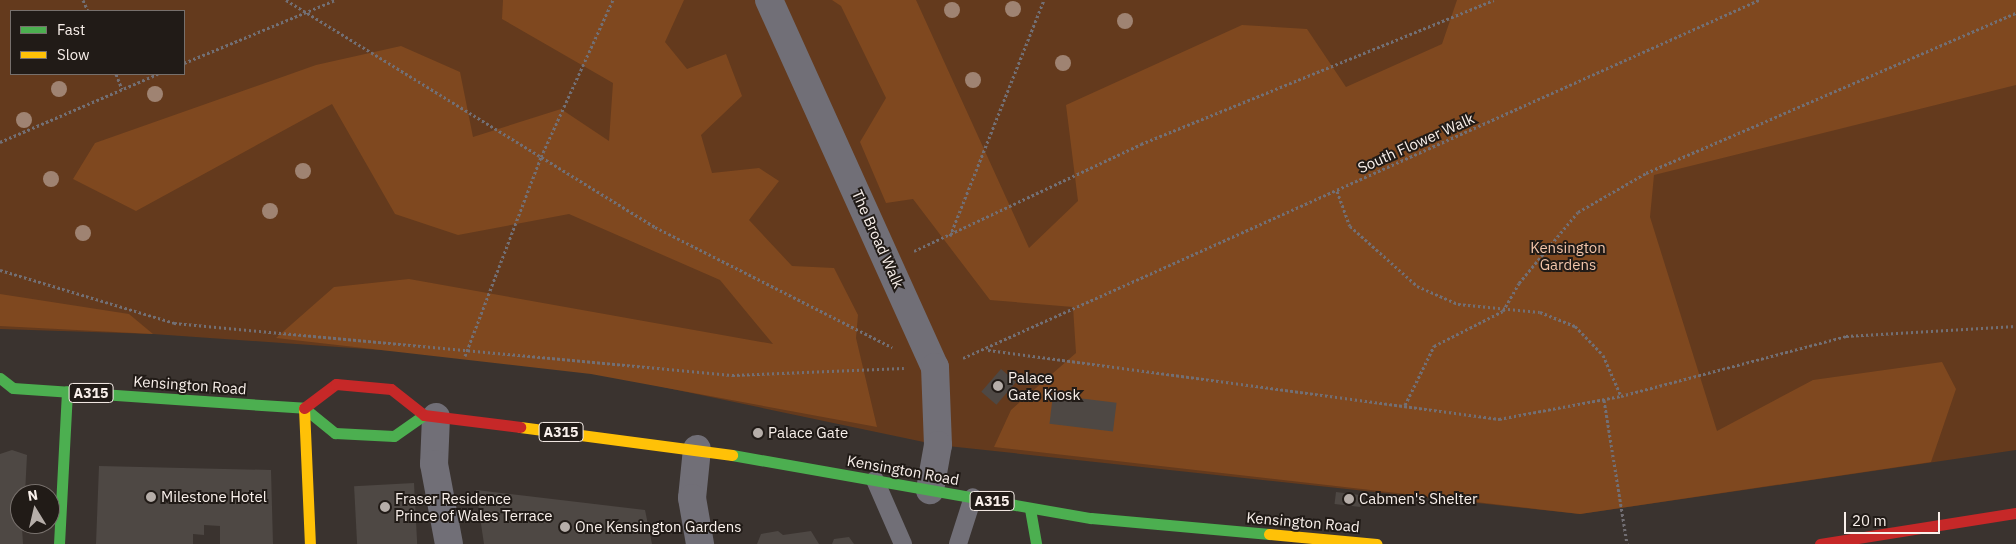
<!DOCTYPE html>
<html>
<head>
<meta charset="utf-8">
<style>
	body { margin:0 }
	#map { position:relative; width:2016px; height:544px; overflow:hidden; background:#3a332f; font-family:"IBM Plex Sans",sans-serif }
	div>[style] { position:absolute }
	.green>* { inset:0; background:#643a1d }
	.forest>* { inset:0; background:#7f481f }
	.building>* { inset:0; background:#4e4844; transform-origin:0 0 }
	.path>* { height:3px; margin-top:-1.5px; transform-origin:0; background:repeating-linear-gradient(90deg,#726f74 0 2.5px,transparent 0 5px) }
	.lane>* { height:18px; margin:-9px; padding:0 9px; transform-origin:9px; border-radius:9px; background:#716f77 }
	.street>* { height:28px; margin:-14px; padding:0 14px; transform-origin:14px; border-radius:14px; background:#716f77 }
	.fast>* { height:11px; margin:-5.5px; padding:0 5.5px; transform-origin:5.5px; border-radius:5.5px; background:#4caf50 }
	.slow>* { height:11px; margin:-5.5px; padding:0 5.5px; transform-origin:5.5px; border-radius:5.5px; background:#ffc107 }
	.jam>* { height:11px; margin:-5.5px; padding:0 5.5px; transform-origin:5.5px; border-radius:5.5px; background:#c62828 }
	.trees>* { width:16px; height:16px; margin:-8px; border-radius:50%; background:#9f8372 }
	.dots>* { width:14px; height:14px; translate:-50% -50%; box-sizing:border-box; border:2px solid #211b17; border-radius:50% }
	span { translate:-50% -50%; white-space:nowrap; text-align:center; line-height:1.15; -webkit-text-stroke:4px #211b17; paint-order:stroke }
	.shield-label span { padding:1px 4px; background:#211b17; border:1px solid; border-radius:4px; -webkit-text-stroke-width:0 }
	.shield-label { font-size:14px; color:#f9f0eb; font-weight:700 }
	.street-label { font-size:15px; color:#f9f0eb }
	.park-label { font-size:15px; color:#f2c4a9 }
	.poi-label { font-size:15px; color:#f9f0eb }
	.left { translate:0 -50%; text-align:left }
	.legend { position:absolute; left:10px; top:10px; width:175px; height:65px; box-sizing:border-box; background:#211b17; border:1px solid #77706c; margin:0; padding:6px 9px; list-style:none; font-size:15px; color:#f9f0eb }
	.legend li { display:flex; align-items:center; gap:10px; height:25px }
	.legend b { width:25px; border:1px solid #77706c }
	.north { position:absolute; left:10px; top:484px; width:50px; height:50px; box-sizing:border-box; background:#211b17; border:1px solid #77706c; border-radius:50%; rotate:351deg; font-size:14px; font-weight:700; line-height:20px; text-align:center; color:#f9f0eb }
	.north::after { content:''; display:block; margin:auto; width:18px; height:22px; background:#b6aea9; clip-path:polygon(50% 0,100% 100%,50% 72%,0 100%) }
	.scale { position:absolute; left:1844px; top:512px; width:96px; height:22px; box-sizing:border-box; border:2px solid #f9f0eb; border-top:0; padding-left:6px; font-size:15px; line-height:18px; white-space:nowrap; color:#f9f0eb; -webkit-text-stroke:4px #211b17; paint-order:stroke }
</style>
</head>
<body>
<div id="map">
	<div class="green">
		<div style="clip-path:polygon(evenodd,0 0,2016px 0,2016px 450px,1580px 514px,938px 445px,596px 373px,465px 356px,153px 334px,0 329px,0 0,11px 11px,184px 11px,184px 74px,11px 74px,11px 11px)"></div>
	</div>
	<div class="forest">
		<div style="clip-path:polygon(503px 0,684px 0,665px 42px,687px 69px,726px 54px,742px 96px,701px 135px,712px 173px,759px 168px,779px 181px,749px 220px,792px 266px,834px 268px,858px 315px,856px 338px,877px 427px,591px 374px,276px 338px,334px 287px,409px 279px,773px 344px,720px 280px,569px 214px,458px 235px,395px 214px,332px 104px,136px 211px,73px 179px,95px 143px,316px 65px,401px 46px,460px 72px,473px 137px,561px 109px,609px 141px,613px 83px,502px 19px)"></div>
		<div style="clip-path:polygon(832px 0,916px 0,1029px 248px,1078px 201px,1066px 105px,1242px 25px,1307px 29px,1346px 87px,1442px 44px,1457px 0,2016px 0,2016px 85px,1654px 175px,1650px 217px,1717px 431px,1813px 380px,1942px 362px,1956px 389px,1931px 462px,1580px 514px,994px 447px,1011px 410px,1076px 353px,1073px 307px,990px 300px,913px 199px,886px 203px,860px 142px,886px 98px,841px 6px)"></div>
		<div style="clip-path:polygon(0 294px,129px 314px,153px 334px,0 326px)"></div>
	</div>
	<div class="building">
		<div style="left:1001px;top:369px;width:20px;height:30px;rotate:41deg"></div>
		<div style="left:1053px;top:395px;width:64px;height:29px;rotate:7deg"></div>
		<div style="clip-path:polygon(12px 450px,27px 455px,25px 494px,20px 494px,23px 544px,0 544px,0 454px)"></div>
		<div style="clip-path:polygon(99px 466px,271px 470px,273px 544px,220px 544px,220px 526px,204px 525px,204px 535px,193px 534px,193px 544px,96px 544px)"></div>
		<div style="left:414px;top:483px;width:61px;height:60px;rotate:87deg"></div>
		<div style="clip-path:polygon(476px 490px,645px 510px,652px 544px,484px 544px)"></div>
		<div style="left:1336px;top:492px;width:26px;height:12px;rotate:7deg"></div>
		<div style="clip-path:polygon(778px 531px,783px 535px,811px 531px,819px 544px,757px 544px,761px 534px)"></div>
		<div style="clip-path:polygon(849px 537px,854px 544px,832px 544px,834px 539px)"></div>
	</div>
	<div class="path">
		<div style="left:83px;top:0;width:12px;rotate:66deg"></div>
		<div style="left:286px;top:0;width:433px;rotate:31.6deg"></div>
		<div style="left:655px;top:227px;width:266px;rotate:26.9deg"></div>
		<div style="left:184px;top:63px;width:164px;rotate:-22.6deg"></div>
		<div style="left:116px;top:74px;width:16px;rotate:68deg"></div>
		<div style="left:0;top:142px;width:172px;rotate:-23.3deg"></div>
		<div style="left:1337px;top:191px;width:37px;rotate:70deg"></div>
		<div style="left:1350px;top:226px;width:90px;rotate:41.8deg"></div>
		<div style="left:1417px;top:286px;width:45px;rotate:23.7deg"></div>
		<div style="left:1458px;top:304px;width:82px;rotate:5.6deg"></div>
		<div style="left:1540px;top:312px;width:38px;rotate:22deg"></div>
		<div style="left:1575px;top:326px;width:40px;rotate:46deg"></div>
		<div style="left:1603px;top:355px;width:45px;rotate:66.3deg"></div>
		<div style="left:950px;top:236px;width:254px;rotate:-68.3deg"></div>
		<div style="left:914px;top:251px;width:251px;rotate:-25.2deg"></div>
		<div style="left:1141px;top:144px;width:381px;rotate:-22.2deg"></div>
		<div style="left:0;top:270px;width:182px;rotate:16.9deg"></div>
		<div style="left:174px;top:323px;width:560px;rotate:5.32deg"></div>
		<div style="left:732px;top:375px;width:172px;rotate:-2.3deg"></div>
		<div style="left:988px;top:350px;width:516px;rotate:7.69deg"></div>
		<div style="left:1499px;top:419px;width:124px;rotate:-10.7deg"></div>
		<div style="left:1621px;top:396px;width:233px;rotate:-14.9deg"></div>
		<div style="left:1846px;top:336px;width:170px;rotate:-3.4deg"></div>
		<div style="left:465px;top:356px;width:213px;rotate:-69.1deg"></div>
		<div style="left:541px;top:157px;width:173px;rotate:-65.4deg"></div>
		<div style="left:963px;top:358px;width:873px;rotate:-24.22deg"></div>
		<div style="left:1604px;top:400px;width:146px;rotate:80.9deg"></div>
		<div style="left:1405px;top:405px;width:66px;rotate:-63.8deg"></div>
		<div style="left:1434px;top:346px;width:77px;rotate:-26.9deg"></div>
		<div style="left:1503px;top:311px;width:32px;rotate:-60deg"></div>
		<div style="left:1519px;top:283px;width:92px;rotate:-50.3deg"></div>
		<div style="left:1578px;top:212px;width:78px;rotate:-29.8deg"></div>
		<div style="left:1646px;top:173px;width:403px;rotate:-23.4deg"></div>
	</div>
	<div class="lane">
		<div style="left:875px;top:480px;width:70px;rotate:66.4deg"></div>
		<div style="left:958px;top:544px;width:49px;rotate:-72.3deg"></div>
	</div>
	<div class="street">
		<div style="left:769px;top:0;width:403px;rotate:65.7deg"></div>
		<div style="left:935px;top:367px;width:78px;rotate:87.8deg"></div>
		<div style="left:938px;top:445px;width:46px;rotate:100.1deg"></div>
		<div style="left:436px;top:417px;width:47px;rotate:92.4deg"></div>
		<div style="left:434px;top:464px;width:81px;rotate:79.4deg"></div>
		<div style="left:697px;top:449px;width:49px;rotate:95.8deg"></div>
		<div style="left:692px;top:498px;width:47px;rotate:80.1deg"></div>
	</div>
	<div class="fast">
		<div style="left:0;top:378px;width:16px;rotate:38deg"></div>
		<div style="left:13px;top:388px;width:292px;rotate:3.9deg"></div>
		<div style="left:304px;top:408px;width:40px;rotate:39deg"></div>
		<div style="left:335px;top:433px;width:59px;rotate:2.9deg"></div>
		<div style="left:394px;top:436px;width:37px;rotate:-35deg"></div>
		<div style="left:732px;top:455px;width:364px;rotate:10deg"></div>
		<div style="left:1091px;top:518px;width:179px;rotate:5.1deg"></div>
		<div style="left:1030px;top:509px;width:36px;rotate:80deg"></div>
		<div style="left:59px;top:544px;width:153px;rotate:-87deg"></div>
	</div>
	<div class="slow">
		<div style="left:304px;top:408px;width:136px;rotate:87.5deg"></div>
		<div style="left:520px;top:427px;width:214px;rotate:7.5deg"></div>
		<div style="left:1269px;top:534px;width:108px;rotate:5.3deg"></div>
	</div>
	<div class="jam">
		<div style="left:304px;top:408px;width:40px;rotate:-37deg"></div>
		<div style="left:336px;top:384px;width:55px;rotate:5.2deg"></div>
		<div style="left:391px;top:389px;width:42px;rotate:38.2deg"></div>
		<div style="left:424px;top:415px;width:97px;rotate:7.1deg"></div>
		<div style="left:1820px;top:544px;width:198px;rotate:-9deg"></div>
	</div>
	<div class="trees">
		<div style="left:1013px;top:9px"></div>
		<div style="left:952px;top:10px"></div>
		<div style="left:1125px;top:21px"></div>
		<div style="left:1063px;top:63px"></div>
		<div style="left:973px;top:80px"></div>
		<div style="left:59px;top:89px"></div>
		<div style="left:155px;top:94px"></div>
		<div style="left:24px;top:120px"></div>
		<div style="left:303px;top:171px"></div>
		<div style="left:51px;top:179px"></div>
		<div style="left:270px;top:211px"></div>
		<div style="left:83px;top:233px"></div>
	</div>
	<div class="dots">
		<div style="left:998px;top:386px;background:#b6aea9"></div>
		<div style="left:758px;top:433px;background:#b6aea9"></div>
		<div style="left:151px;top:497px;background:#b6aea9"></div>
		<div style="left:1349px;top:499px;background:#b6aea9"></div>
		<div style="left:385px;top:507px;background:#b6aea9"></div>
		<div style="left:565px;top:527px;background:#b6aea9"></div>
	</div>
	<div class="shield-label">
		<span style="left:91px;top:393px">A315</span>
		<span style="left:561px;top:432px">A315</span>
		<span style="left:992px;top:501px">A315</span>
	</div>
	<div class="street-label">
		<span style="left:1416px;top:143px;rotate:-24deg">South Flower Walk</span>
		<span style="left:878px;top:239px;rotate:66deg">The Broad Walk</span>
		<span style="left:190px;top:385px;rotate:4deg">Kensington Road</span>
		<span style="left:903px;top:470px;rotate:10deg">Kensington Road</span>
		<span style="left:1303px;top:522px;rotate:5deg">Kensington Road</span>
	</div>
	<div class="park-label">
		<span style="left:1568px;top:256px">Kensington<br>Gardens</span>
	</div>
	<div class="poi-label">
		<span class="left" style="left:1008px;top:386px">Palace<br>Gate Kiosk</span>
		<span class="left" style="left:768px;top:433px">Palace Gate</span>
		<span class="left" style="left:161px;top:497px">Milestone Hotel</span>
		<span class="left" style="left:395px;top:507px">Fraser Residence<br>Prince of Wales Terrace</span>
		<span class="left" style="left:1359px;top:499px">Cabmen's Shelter</span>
		<span class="left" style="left:575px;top:527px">One Kensington Gardens</span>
	</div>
	<ul class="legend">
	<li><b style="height:6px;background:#4caf50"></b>Fast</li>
	<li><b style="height:6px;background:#ffc107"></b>Slow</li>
	</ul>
	<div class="north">N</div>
	<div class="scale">20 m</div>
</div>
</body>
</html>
